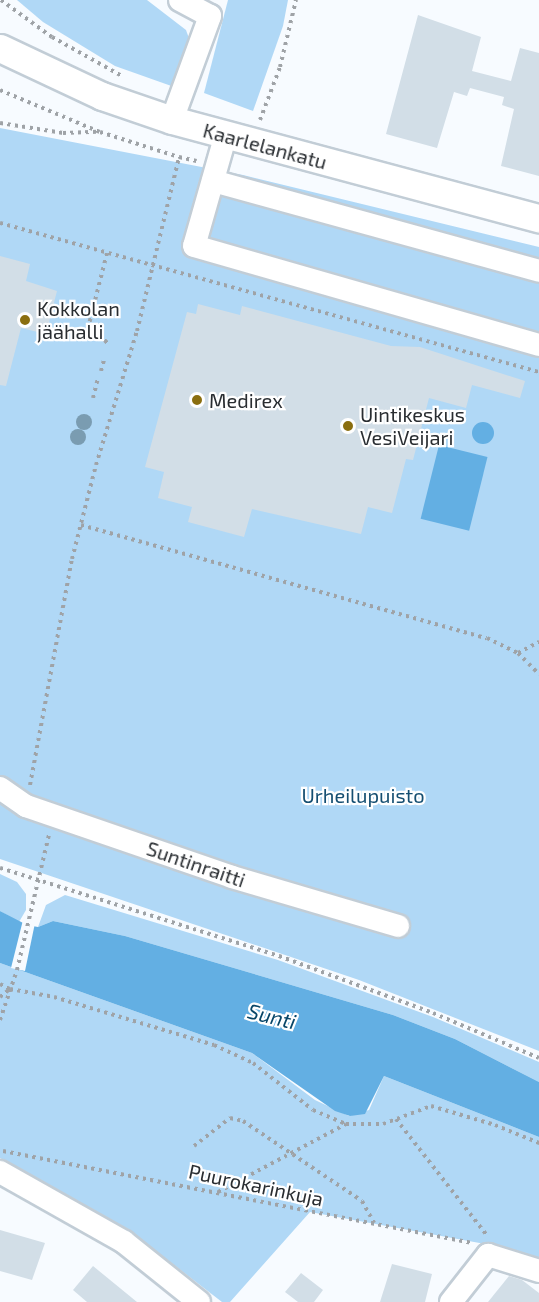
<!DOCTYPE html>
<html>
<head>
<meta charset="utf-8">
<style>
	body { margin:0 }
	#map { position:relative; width:539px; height:1302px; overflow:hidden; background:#f7fbff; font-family:"Exo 2",sans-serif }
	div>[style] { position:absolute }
	.green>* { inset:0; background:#b0d8f6 }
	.water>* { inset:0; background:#63afe3; transform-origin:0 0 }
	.round { border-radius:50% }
	.pier>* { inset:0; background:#f7fbff }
	.building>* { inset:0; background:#d2dee7 }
	.path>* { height:4px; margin-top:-2px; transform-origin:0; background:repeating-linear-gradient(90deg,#9fa3a7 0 3px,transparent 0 7.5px) }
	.roads { filter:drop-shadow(2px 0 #c2cdd6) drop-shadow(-2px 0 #c2cdd6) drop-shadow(0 2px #c2cdd6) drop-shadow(0 -2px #c2cdd6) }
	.minor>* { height:22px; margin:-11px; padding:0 11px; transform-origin:11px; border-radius:11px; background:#fff }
	.major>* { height:27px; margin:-13.5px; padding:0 13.5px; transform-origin:13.5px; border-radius:13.5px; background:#fff }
	.trees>* { width:16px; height:16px; margin:-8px; border-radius:50%; background:#7a9cb1 }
	.dots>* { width:16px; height:16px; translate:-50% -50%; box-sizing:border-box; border:3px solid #fff; border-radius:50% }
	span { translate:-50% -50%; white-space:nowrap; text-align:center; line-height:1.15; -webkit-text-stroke:4.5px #fff; paint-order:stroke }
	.street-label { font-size:20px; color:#292d31 }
	.poi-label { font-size:20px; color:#292d31 }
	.left { translate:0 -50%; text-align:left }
	.park-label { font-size:20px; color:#144e71 }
	.water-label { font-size:21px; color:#084668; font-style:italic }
</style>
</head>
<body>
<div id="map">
	<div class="green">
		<div style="clip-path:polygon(17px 0,147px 0,186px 30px,191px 44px,177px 88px,115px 66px,43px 22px)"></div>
		<div style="clip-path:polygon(228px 0,288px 0,283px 26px,253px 111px,204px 93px)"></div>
		<div style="clip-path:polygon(0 128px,243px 175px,539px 247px,539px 1051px,359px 980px,0 859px)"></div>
		<div style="clip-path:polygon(0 874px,17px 882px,26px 894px,26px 910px,19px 922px,0 911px)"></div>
		<div style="clip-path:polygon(65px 895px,278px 960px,433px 1017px,539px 1062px,539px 1082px,455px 1039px,393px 1015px,125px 936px,53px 921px,38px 927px,46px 905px)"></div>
		<div style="clip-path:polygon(0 963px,252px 1053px,315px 1100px,349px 1116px,369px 1110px,384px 1076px,539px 1137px,539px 1260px,496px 1246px,310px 1212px,230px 1302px,222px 1302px,130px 1231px,0 1158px)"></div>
	</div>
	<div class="water">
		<div class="round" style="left:472px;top:422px;width:22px;height:22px"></div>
		<div style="left:439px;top:445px;width:50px;height:76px;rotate:14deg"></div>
		<div style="clip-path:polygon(0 911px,27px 925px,38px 927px,53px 921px,125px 936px,393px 1015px,455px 1039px,539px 1082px,539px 1137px,384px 1076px,365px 1114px,350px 1116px,335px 1111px,252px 1053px,0 963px)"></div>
	</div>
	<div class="pier">
		<div style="clip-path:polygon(23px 920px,35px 923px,25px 971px,11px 968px)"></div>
	</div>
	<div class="building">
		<div style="clip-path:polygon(418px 15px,481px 37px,472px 71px,511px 81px,520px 48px,539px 53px,539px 176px,501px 166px,514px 109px,502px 105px,504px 97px,470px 88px,467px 96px,454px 92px,437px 148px,386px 134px)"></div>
		<div style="clip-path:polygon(0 256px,30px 264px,26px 281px,57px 291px,46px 334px,21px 328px,6px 386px,0 385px)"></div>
		<div style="clip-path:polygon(198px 304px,240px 315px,242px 306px,391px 346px,420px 347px,525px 381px,520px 398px,472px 385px,466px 408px,429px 398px,413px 460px,406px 459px,392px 513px,368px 507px,361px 534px,252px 509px,244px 537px,188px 522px,192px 507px,158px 498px,164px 472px,145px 467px,187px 312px,196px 314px)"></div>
		<div style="clip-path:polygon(0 1230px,45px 1243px,32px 1280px,0 1271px)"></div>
		<div style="clip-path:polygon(392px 1264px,432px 1274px,425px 1302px,380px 1302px)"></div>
		<div style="clip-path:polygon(93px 1266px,137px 1302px,87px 1302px,73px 1290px)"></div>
		<div style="clip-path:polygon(301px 1273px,323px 1290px,314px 1302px,298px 1302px,285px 1292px)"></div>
		<div style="clip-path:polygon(509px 1276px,522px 1280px,539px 1293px,539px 1302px,488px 1302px)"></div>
	</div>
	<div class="path">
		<div style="left:1px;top:0;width:63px;rotate:36deg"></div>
		<div style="left:52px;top:37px;width:80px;rotate:29.1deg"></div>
		<div style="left:0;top:90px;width:108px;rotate:22.8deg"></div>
		<div style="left:100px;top:132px;width:83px;rotate:17.6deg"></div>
		<div style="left:260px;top:120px;width:57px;rotate:-69.3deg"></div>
		<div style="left:280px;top:67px;width:69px;rotate:-76.6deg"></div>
		<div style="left:0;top:123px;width:64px;rotate:9deg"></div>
		<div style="left:63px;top:133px;width:34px;rotate:-2deg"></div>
		<div style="left:0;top:223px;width:559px;rotate:15.45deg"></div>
		<div style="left:107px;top:253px;width:73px;rotate:104.2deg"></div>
		<div style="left:89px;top:324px;width:28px;rotate:46deg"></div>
		<div style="left:101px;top:371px;width:11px;rotate:-75deg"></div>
		<div style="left:93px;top:398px;width:21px;rotate:-76deg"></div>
		<div style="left:81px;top:525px;width:421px;rotate:15.6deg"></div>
		<div style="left:487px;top:638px;width:34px;rotate:26deg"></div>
		<div style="left:518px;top:653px;width:30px;rotate:45deg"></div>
		<div style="left:518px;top:653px;width:24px;rotate:-28deg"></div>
		<div style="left:30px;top:785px;width:230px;rotate:-79.5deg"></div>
		<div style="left:72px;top:559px;width:97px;rotate:-75.7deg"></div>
		<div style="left:96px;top:465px;width:140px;rotate:-73deg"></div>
		<div style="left:137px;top:331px;width:179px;rotate:-76.4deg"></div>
		<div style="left:179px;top:157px;width:18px;rotate:13deg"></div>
		<div style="left:0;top:868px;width:293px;rotate:17.5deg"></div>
		<div style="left:279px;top:956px;width:164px;rotate:20.3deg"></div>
		<div style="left:433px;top:1013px;width:115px;rotate:23deg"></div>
		<div style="left:0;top:984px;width:11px;rotate:27deg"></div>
		<div style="left:0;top:997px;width:13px;rotate:-39deg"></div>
		<div style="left:10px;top:989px;width:45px;rotate:10.3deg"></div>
		<div style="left:54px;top:997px;width:167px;rotate:16.7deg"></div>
		<div style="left:214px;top:1045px;width:43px;rotate:24.8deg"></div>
		<div style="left:253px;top:1063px;width:76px;rotate:38.1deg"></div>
		<div style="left:313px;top:1110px;width:36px;rotate:23deg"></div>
		<div style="left:346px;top:1124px;width:37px"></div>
		<div style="left:383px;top:1124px;width:51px;rotate:-20.6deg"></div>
		<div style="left:431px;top:1106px;width:67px;rotate:16.5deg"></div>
		<div style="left:495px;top:1125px;width:48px;rotate:22.2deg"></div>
		<div style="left:0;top:1020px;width:53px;rotate:-71.2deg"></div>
		<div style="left:17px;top:970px;width:139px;rotate:-76.7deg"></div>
		<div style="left:396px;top:1119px;width:146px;rotate:52deg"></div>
		<div style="left:194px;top:1146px;width:46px;rotate:-37.9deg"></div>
		<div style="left:230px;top:1118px;width:13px;rotate:13deg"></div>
		<div style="left:243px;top:1121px;width:143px;rotate:33.9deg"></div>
		<div style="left:362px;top:1201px;width:25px;rotate:61deg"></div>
		<div style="left:3px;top:1151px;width:477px;rotate:11.1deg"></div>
		<div style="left:218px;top:1192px;width:145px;rotate:-28deg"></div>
	</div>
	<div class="roads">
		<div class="minor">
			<div style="left:172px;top:120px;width:111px;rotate:-69.9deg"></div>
			<div style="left:210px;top:16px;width:34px;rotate:-152deg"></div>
			<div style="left:226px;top:134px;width:116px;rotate:105.9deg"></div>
			<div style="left:194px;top:246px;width:359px;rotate:16deg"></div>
			<div style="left:213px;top:181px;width:338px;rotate:15.4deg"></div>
			<div style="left:0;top:788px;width:32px;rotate:35deg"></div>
			<div style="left:26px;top:806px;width:218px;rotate:19deg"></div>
			<div style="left:232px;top:877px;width:173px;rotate:16.4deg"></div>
			<div style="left:0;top:1172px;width:142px;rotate:29.4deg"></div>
			<div style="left:124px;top:1242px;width:96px;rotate:38.7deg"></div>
			<div style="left:451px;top:1302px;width:60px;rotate:-51.8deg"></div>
			<div style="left:488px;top:1255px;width:53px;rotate:17.4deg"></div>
		</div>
		<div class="major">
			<div style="left:0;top:48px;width:113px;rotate:25.2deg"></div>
			<div style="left:102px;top:96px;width:74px;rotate:18.9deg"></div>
			<div style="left:172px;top:120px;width:380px;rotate:15deg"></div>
		</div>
	</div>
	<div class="trees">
		<div style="left:84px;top:422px"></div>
		<div style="left:78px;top:437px"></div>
	</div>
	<div class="dots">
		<div style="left:25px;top:320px;background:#8a6e0f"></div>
		<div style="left:197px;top:400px;background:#8a6e0f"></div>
		<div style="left:348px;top:426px;background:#8a6e0f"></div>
	</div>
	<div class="street-label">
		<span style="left:265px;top:146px;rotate:15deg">Kaarlelankatu</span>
		<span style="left:196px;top:864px;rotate:19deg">Suntinraitti</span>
		<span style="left:256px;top:1185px;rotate:12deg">Puurokarinkuja</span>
	</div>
	<div class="poi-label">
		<span class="left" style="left:37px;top:320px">Kokkolan<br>jäähalli</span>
		<span class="left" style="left:209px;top:400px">Medirex</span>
		<span class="left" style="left:360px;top:426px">Uintikeskus<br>VesiVeijari</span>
	</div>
	<div class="park-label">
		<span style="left:363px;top:795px">Urheilupuisto</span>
	</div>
	<div class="water-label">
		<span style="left:272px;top:1016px;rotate:14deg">Sunti</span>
	</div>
</div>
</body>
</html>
